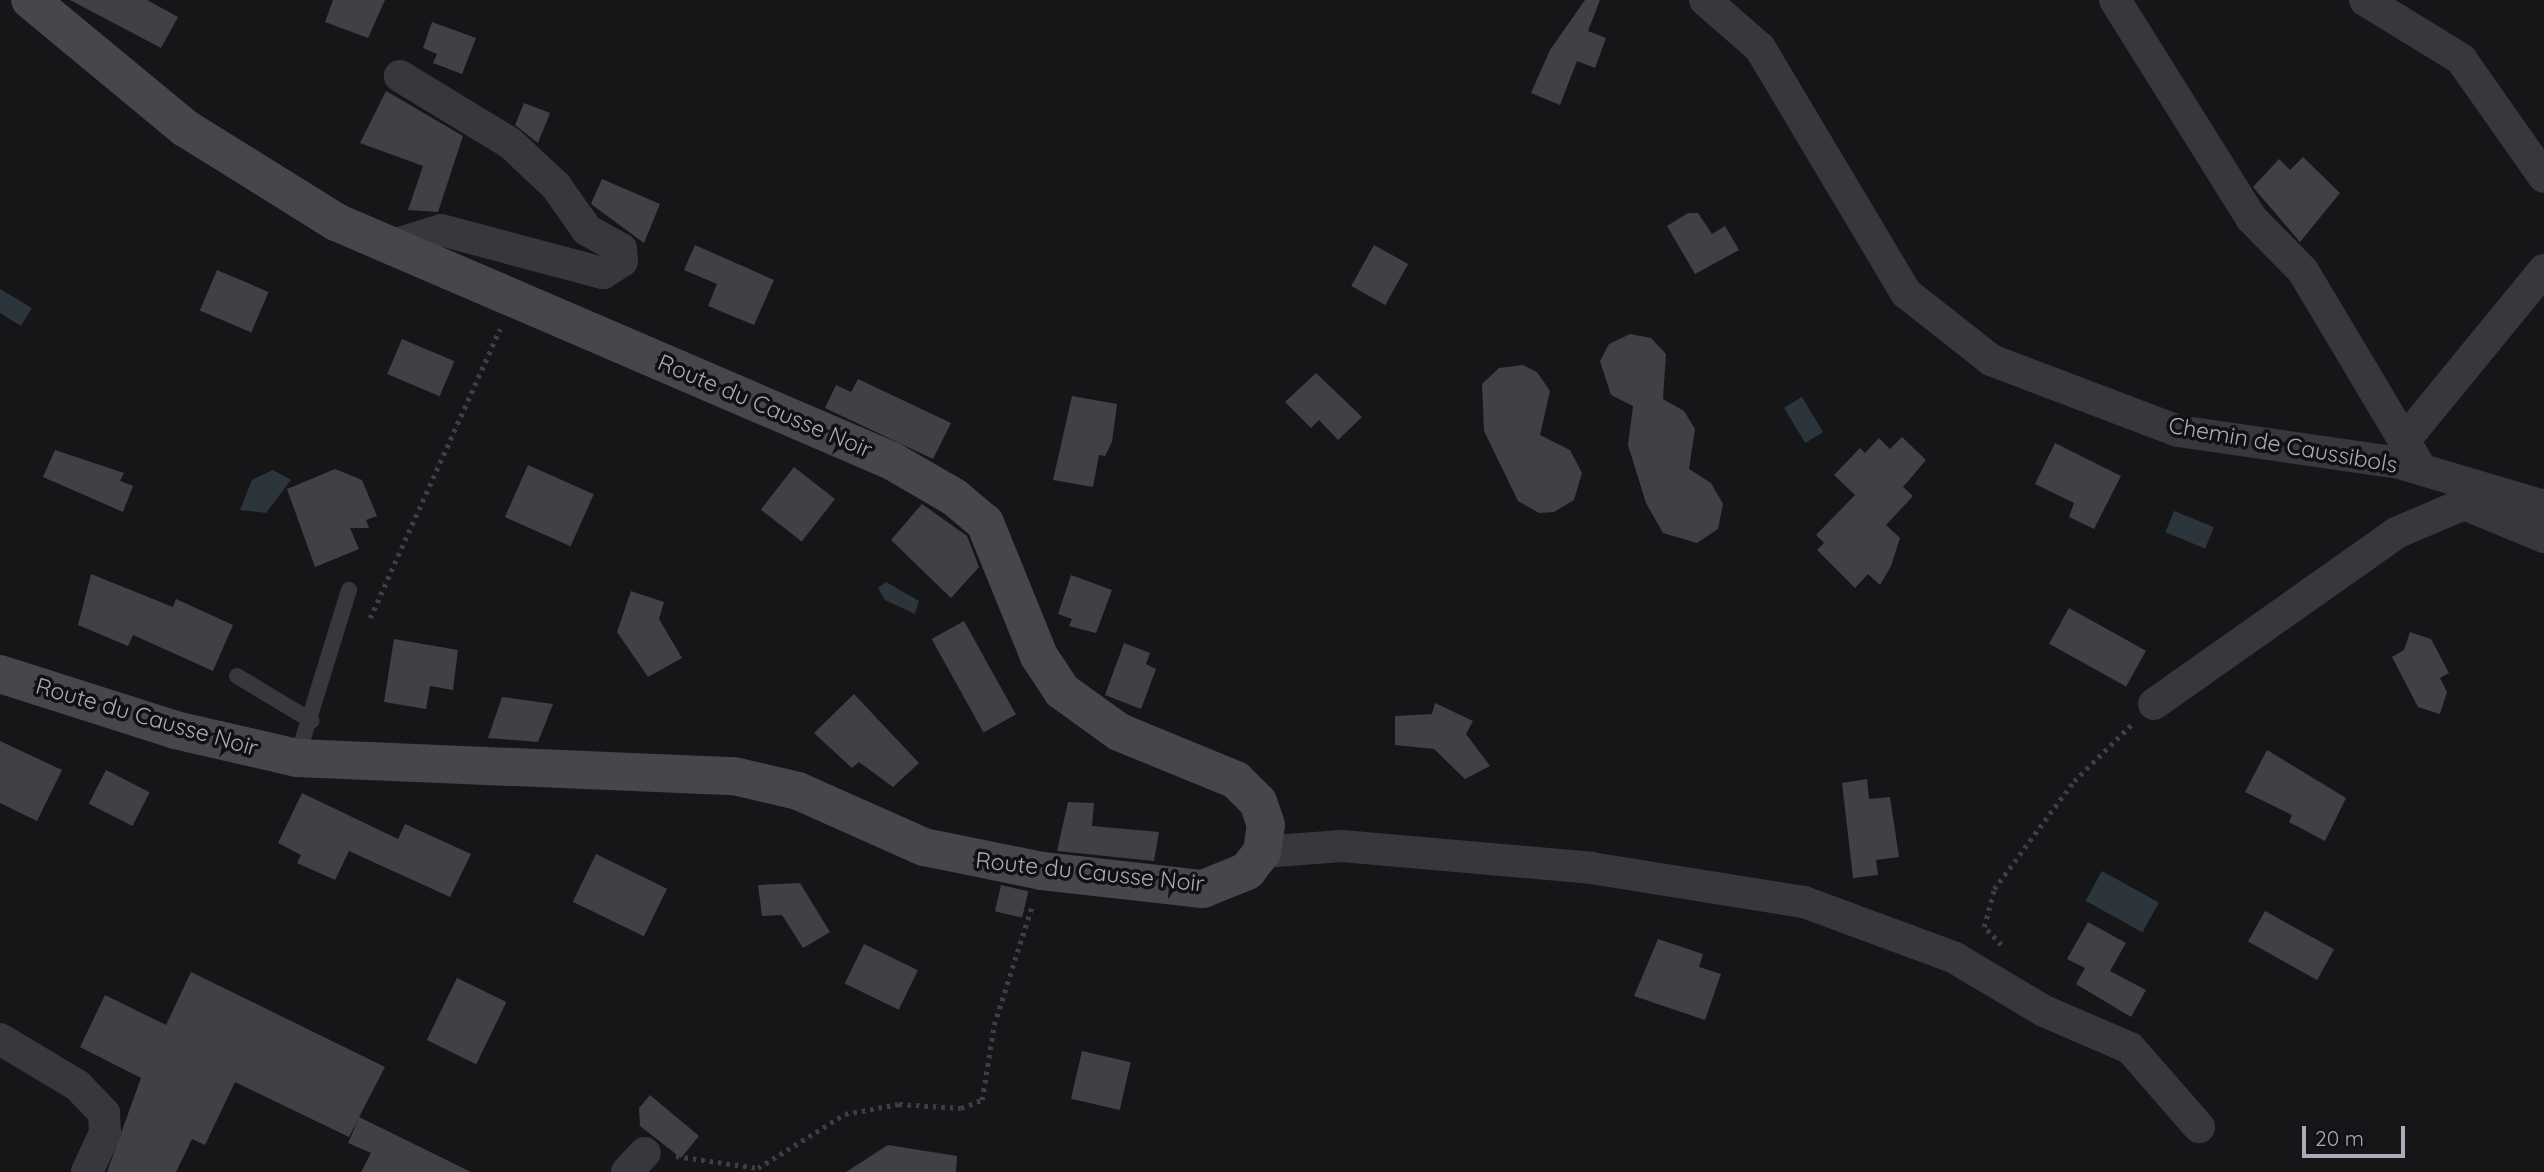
<!DOCTYPE html>
<html>
<head>
<meta charset="utf-8">
<style>
	body { margin:0 }
	#map { position:relative; width:2544px; height:1172px; overflow:hidden; background:#161618; font-family:Quicksand,sans-serif }
	div>[style] { position:absolute }
	.water>* { inset:0; background:#2c353c; transform-origin:0 0 }
	.building>* { inset:0; background:#404145; transform-origin:0 0 }
	.path>* { height:4.5px; margin-top:-2.25px; transform-origin:0; background:repeating-linear-gradient(90deg,#3d3f44 0 3.5px,transparent 0 8.5px) }
	.lane>* { height:16px; margin:-8px; padding:0 8px; transform-origin:8px; border-radius:8px; background:#37383d }
	.street>* { height:32px; margin:-16px; padding:0 16px; transform-origin:16px; border-radius:16px; background:#37383d }
	.secondary>* { height:38px; margin:-19px; padding:0 19px; transform-origin:19px; border-radius:19px; background:#45474d }
	span { translate:-50% -50%; white-space:nowrap; text-align:center; line-height:1.15; -webkit-text-stroke:7px #111113; paint-order:stroke }
	.street-label { font-size:23px; color:#a8adb8 }
	.scale { position:absolute; left:2302px; top:1126px; width:103px; height:32px; box-sizing:border-box; border:4px solid #a8adb8; border-top:0; padding-left:9px; font-size:21px; line-height:24px; white-space:nowrap; color:#a8adb8; -webkit-text-stroke:5px #111113; paint-order:stroke }
</style>
</head>
<body>
<div id="map">
	<div class="water">
		<div style="clip-path:polygon(0 289px,32px 308px,21px 326px,0 313px)"></div>
		<div style="left:1802px;top:397px;width:41px;height:21px;rotate:59deg"></div>
		<div style="clip-path:polygon(273px 470px,291px 480px,266px 513px,240px 510px,252px 480px)"></div>
		<div style="left:2174px;top:511px;width:43px;height:23px;rotate:22deg"></div>
		<div style="clip-path:polygon(886px 582px,919px 601px,915px 614px,885px 600px,878px 588px)"></div>
		<div style="left:2102px;top:871px;width:65px;height:34px;rotate:29deg"></div>
	</div>
	<div class="building">
		<div style="clip-path:polygon(70px 0,147px 0,178px 17px,161px 48px)"></div>
		<div style="clip-path:polygon(333px 0,385px 0,368px 38px,325px 22px)"></div>
		<div style="clip-path:polygon(1585px 0,1600px 0,1588px 31px,1606px 38px,1595px 68px,1577px 61px,1560px 105px,1531px 93px,1550px 50px)"></div>
		<div style="clip-path:polygon(432px 22px,476px 38px,462px 74px,433px 63px,437px 54px,423px 48px)"></div>
		<div style="clip-path:polygon(386px 91px,463px 136px,438px 212px,408px 210px,423px 166px,360px 143px)"></div>
		<div style="clip-path:polygon(524px 103px,550px 113px,538px 143px,515px 125px)"></div>
		<div style="clip-path:polygon(2303px 157px,2340px 193px,2300px 242px,2253px 187px,2279px 159px,2290px 170px)"></div>
		<div style="clip-path:polygon(602px 179px,660px 204px,644px 243px,591px 204px)"></div>
		<div style="clip-path:polygon(1688px 213px,1698px 213px,1712px 234px,1725px 226px,1739px 250px,1695px 274px,1667px 226px)"></div>
		<div style="clip-path:polygon(695px 245px,774px 280px,754px 325px,708px 306px,717px 284px,684px 270px)"></div>
		<div style="left:1374px;top:245px;width:39px;height:47px;rotate:29deg"></div>
		<div style="left:217px;top:270px;width:56px;height:44px;rotate:23deg"></div>
		<div style="clip-path:polygon(1630px 334px,1651px 338px,1666px 354px,1663px 399px,1684px 411px,1695px 429px,1689px 469px,1711px 483px,1723px 504px,1718px 529px,1697px 543px,1663px 533px,1646px 503px,1628px 445px,1633px 406px,1611px 395px,1600px 361px,1609px 344px)"></div>
		<div style="left:402px;top:339px;width:57px;height:38px;rotate:23deg"></div>
		<div style="clip-path:polygon(1523px 365px,1537px 372px,1550px 391px,1540px 435px,1570px 450px,1582px 473px,1574px 500px,1554px 512px,1539px 513px,1518px 501px,1484px 431px,1482px 384px,1499px 368px)"></div>
		<div style="clip-path:polygon(1316px 373px,1362px 417px,1338px 440px,1319px 420px,1311px 428px,1285px 402px)"></div>
		<div style="clip-path:polygon(858px 379px,951px 423px,933px 459px,825px 408px,836px 385px,851px 392px)"></div>
		<div style="clip-path:polygon(1072px 396px,1117px 404px,1112px 442px,1105px 456px,1099px 455px,1093px 487px,1053px 480px)"></div>
		<div style="clip-path:polygon(1902px 437px,1926px 460px,1903px 487px,1913px 496px,1886px 525px,1900px 538px,1891px 566px,1880px 585px,1868px 574px,1855px 588px,1817px 550px,1824px 543px,1816px 535px,1855px 495px,1834px 475px,1860px 448px,1865px 453px,1879px 438px,1890px 449px)"></div>
		<div style="clip-path:polygon(2055px 443px,2121px 476px,2094px 529px,2069px 517px,2074px 503px,2035px 484px)"></div>
		<div style="clip-path:polygon(55px 450px,124px 473px,120px 481px,133px 486px,123px 512px,43px 477px)"></div>
		<div style="left:528px;top:465px;width:72px;height:57px;rotate:24deg"></div>
		<div style="left:794px;top:467px;width:52px;height:54px;rotate:38deg"></div>
		<div style="clip-path:polygon(335px 469px,362px 480px,377px 516px,366px 520px,369px 528px,350px 528px,359px 549px,315px 567px,287px 489px)"></div>
		<div style="clip-path:polygon(922px 504px,967px 536px,979px 567px,951px 598px,891px 540px)"></div>
		<div style="clip-path:polygon(91px 574px,173px 607px,176px 599px,233px 625px,213px 671px,133px 635px,128px 646px,78px 625px)"></div>
		<div style="clip-path:polygon(1071px 575px,1112px 590px,1096px 633px,1069px 626px,1072px 619px,1058px 614px)"></div>
		<div style="clip-path:polygon(631px 591px,664px 602px,659px 619px,682px 658px,648px 677px,617px 632px)"></div>
		<div style="left:2069px;top:608px;width:88px;height:41px;rotate:29deg"></div>
		<div style="left:964px;top:621px;width:107px;height:37px;rotate:61deg"></div>
		<div style="clip-path:polygon(2410px 632px,2431px 639px,2449px 673px,2440px 678px,2447px 692px,2440px 714px,2418px 707px,2392px 657px,2404px 650px)"></div>
		<div style="clip-path:polygon(394px 639px,458px 650px,453px 690px,430px 686px,426px 709px,384px 702px)"></div>
		<div style="clip-path:polygon(1124px 643px,1150px 653px,1146px 664px,1156px 669px,1141px 709px,1105px 695px)"></div>
		<div style="clip-path:polygon(854px 694px,919px 763px,893px 787px,859px 762px,852px 768px,814px 733px)"></div>
		<div style="clip-path:polygon(502px 697px,553px 704px,538px 742px,488px 738px)"></div>
		<div style="clip-path:polygon(1435px 703px,1473px 721px,1466px 734px,1490px 766px,1465px 779px,1434px 749px,1395px 745px,1395px 716px,1432px 714px)"></div>
		<div style="clip-path:polygon(0 741px,62px 770px,37px 821px,0 803px)"></div>
		<div style="clip-path:polygon(2267px 750px,2346px 798px,2325px 841px,2289px 822px,2292px 815px,2245px 792px)"></div>
		<div style="left:106px;top:770px;width:49px;height:38px;rotate:27deg"></div>
		<div style="clip-path:polygon(1867px 779px,1869px 799px,1890px 797px,1899px 857px,1876px 860px,1878px 875px,1853px 878px,1842px 783px)"></div>
		<div style="clip-path:polygon(302px 793px,398px 839px,405px 824px,471px 854px,450px 897px,349px 851px,335px 880px,297px 863px,301px 855px,278px 843px)"></div>
		<div style="clip-path:polygon(1068px 802px,1094px 803px,1092px 826px,1159px 832px,1154px 861px,1057px 851px)"></div>
		<div style="left:596px;top:854px;width:79px;height:53px;rotate:26deg"></div>
		<div style="clip-path:polygon(800px 883px,830px 932px,803px 948px,782px 915px,762px 916px,758px 885px)"></div>
		<div style="left:1001px;top:885px;width:28px;height:27px;rotate:13deg"></div>
		<div style="left:2265px;top:911px;width:79px;height:35px;rotate:29deg"></div>
		<div style="clip-path:polygon(2088px 922px,2126px 943px,2110px 971px,2146px 990px,2131px 1017px,2076px 984px,2085px 968px,2067px 959px)"></div>
		<div style="clip-path:polygon(1658px 939px,1703px 954px,1699px 967px,1721px 974px,1705px 1020px,1634px 996px)"></div>
		<div style="left:864px;top:944px;width:60px;height:44px;rotate:26deg"></div>
		<div style="clip-path:polygon(191px 972px,385px 1067px,359px 1117px,471px 1172px,361px 1172px,371px 1153px,348px 1143px,359px 1118px,349px 1137px,235px 1082px,205px 1145px,192px 1139px,176px 1172px,107px 1172px,141px 1078px,80px 1047px,105px 995px,166px 1025px)"></div>
		<div style="left:457px;top:978px;width:55px;height:69px;rotate:26deg"></div>
		<div style="left:1082px;top:1051px;width:50px;height:49px;rotate:13deg"></div>
		<div style="clip-path:polygon(650px 1095px,699px 1136px,681px 1158px,640px 1126px,639px 1108px)"></div>
		<div style="clip-path:polygon(888px 1145px,957px 1156px,956px 1172px,846px 1172px)"></div>
	</div>
	<div class="path">
		<div style="left:370px;top:618px;width:317px;rotate:-65.8deg"></div>
		<div style="left:2001px;top:945px;width:25px;rotate:-133deg"></div>
		<div style="left:1984px;top:927px;width:39px;rotate:-75deg"></div>
		<div style="left:1994px;top:889px;width:134px;rotate:-53.5deg"></div>
		<div style="left:2074px;top:781px;width:80px;rotate:-44.5deg"></div>
		<div style="left:676px;top:1156px;width:83px;rotate:8.3deg"></div>
		<div style="left:758px;top:1168px;width:102px;rotate:-31.8deg"></div>
		<div style="left:845px;top:1114px;width:55px;rotate:-10.5deg"></div>
		<div style="left:899px;top:1104px;width:62px;rotate:3.7deg"></div>
		<div style="left:961px;top:1108px;width:22px;rotate:-21deg"></div>
		<div style="left:982px;top:1100px;width:76px;rotate:-80.9deg"></div>
		<div style="left:994px;top:1025px;width:125px;rotate:-72.3deg"></div>
	</div>
	<div class="lane">
		<div style="left:237px;top:676px;width:87px;rotate:31deg"></div>
		<div style="left:297px;top:758px;width:176px;rotate:-72.8deg"></div>
	</div>
	<div class="street">
		<div style="left:1705px;top:0;width:73px;rotate:41.1deg"></div>
		<div style="left:1760px;top:48px;width:285px;rotate:59.2deg"></div>
		<div style="left:1906px;top:293px;width:108px;rotate:38.2deg"></div>
		<div style="left:1991px;top:360px;width:200px;rotate:20.8deg"></div>
		<div style="left:2178px;top:431px;width:223px;rotate:8.2deg"></div>
		<div style="left:2399px;top:463px;width:151px;rotate:16.5deg"></div>
		<div style="left:2115px;top:0;width:257px;rotate:58deg"></div>
		<div style="left:2251px;top:218px;width:74px;rotate:45.5deg"></div>
		<div style="left:2303px;top:271px;width:230px;rotate:59.2deg"></div>
		<div style="left:2365px;top:0;width:113px;rotate:31.6deg"></div>
		<div style="left:2461px;top:59px;width:144px;rotate:54.9deg"></div>
		<div style="left:390px;top:246px;width:53px;rotate:-17.4deg"></div>
		<div style="left:441px;top:230px;width:168px;rotate:14.9deg"></div>
		<div style="left:603px;top:273px;width:22px;rotate:-32deg"></div>
		<div style="left:622px;top:261px;width:12px;rotate:-95deg"></div>
		<div style="left:621px;top:249px;width:39px;rotate:-151deg"></div>
		<div style="left:587px;top:230px;width:54px;rotate:-125.2deg"></div>
		<div style="left:556px;top:186px;width:63px;rotate:-136.9deg"></div>
		<div style="left:510px;top:143px;width:129px;rotate:-148.7deg"></div>
		<div style="left:2404px;top:441px;width:221px;rotate:-50.7deg"></div>
		<div style="left:2154px;top:704px;width:296px;rotate:-35.2deg"></div>
		<div style="left:2396px;top:533px;width:74px;rotate:-23.1deg"></div>
		<div style="left:2464px;top:504px;width:87px;rotate:22.4deg"></div>
		<div style="left:1262px;top:852px;width:80px;rotate:-4.3deg"></div>
		<div style="left:1342px;top:846px;width:250px;rotate:5deg"></div>
		<div style="left:1591px;top:868px;width:216px;rotate:9.1deg"></div>
		<div style="left:1804px;top:902px;width:161px;rotate:20.3deg"></div>
		<div style="left:1955px;top:958px;width:104px;rotate:30.8deg"></div>
		<div style="left:2044px;top:1011px;width:94px;rotate:23.3deg"></div>
		<div style="left:2130px;top:1048px;width:105px;rotate:48.9deg"></div>
		<div style="left:0;top:1039px;width:90px;rotate:30.9deg"></div>
		<div style="left:77px;top:1085px;width:39px;rotate:46deg"></div>
		<div style="left:104px;top:1113px;width:20px;rotate:87deg"></div>
		<div style="left:105px;top:1133px;width:43px;rotate:114.8deg"></div>
		<div style="left:627px;top:1172px;width:26px;rotate:-47deg"></div>
	</div>
	<div class="secondary">
		<div style="left:0;top:674px;width:184px;rotate:17.7deg"></div>
		<div style="left:175px;top:730px;width:125px;rotate:12.9deg"></div>
		<div style="left:297px;top:758px;width:437px;rotate:2.4deg"></div>
		<div style="left:734px;top:776px;width:66px;rotate:13.2deg"></div>
		<div style="left:798px;top:791px;width:138px;rotate:24deg"></div>
		<div style="left:924px;top:847px;width:120px;rotate:11.5deg"></div>
		<div style="left:1042px;top:871px;width:162px;rotate:6.4deg"></div>
		<div style="left:1203px;top:889px;width:48px;rotate:-22.2deg"></div>
		<div style="left:1247px;top:871px;width:24px;rotate:-52deg"></div>
		<div style="left:1262px;top:852px;width:27px;rotate:-82deg"></div>
		<div style="left:1266px;top:825px;width:24px;rotate:-109deg"></div>
		<div style="left:1258px;top:802px;width:31px;rotate:-135deg"></div>
		<div style="left:1236px;top:780px;width:126px;rotate:-157.7deg"></div>
		<div style="left:1119px;top:732px;width:70px;rotate:-144.3deg"></div>
		<div style="left:1062px;top:691px;width:42px;rotate:-123.3deg"></div>
		<div style="left:1039px;top:656px;width:144px;rotate:-112.1deg"></div>
		<div style="left:985px;top:523px;width:40px;rotate:-140deg"></div>
		<div style="left:954px;top:497px;width:72px;rotate:-149.9deg"></div>
		<div style="left:892px;top:461px;width:605px;rotate:-156.74deg"></div>
		<div style="left:336px;top:222px;width:178px;rotate:-148.1deg"></div>
		<div style="left:185px;top:128px;width:201px;rotate:-140.4deg"></div>
	</div>
	<div class="street-label">
		<span style="left:765px;top:406px;rotate:23deg">Route du Causse Noir</span>
		<span style="left:2283px;top:445px;rotate:10deg">Chemin de Caussibols</span>
		<span style="left:147px;top:717px;rotate:16deg">Route du Causse Noir</span>
		<span style="left:1090px;top:872px;rotate:6deg">Route du Causse Noir</span>
	</div>
	<div class="scale">20 m</div>
</div>
</body>
</html>
